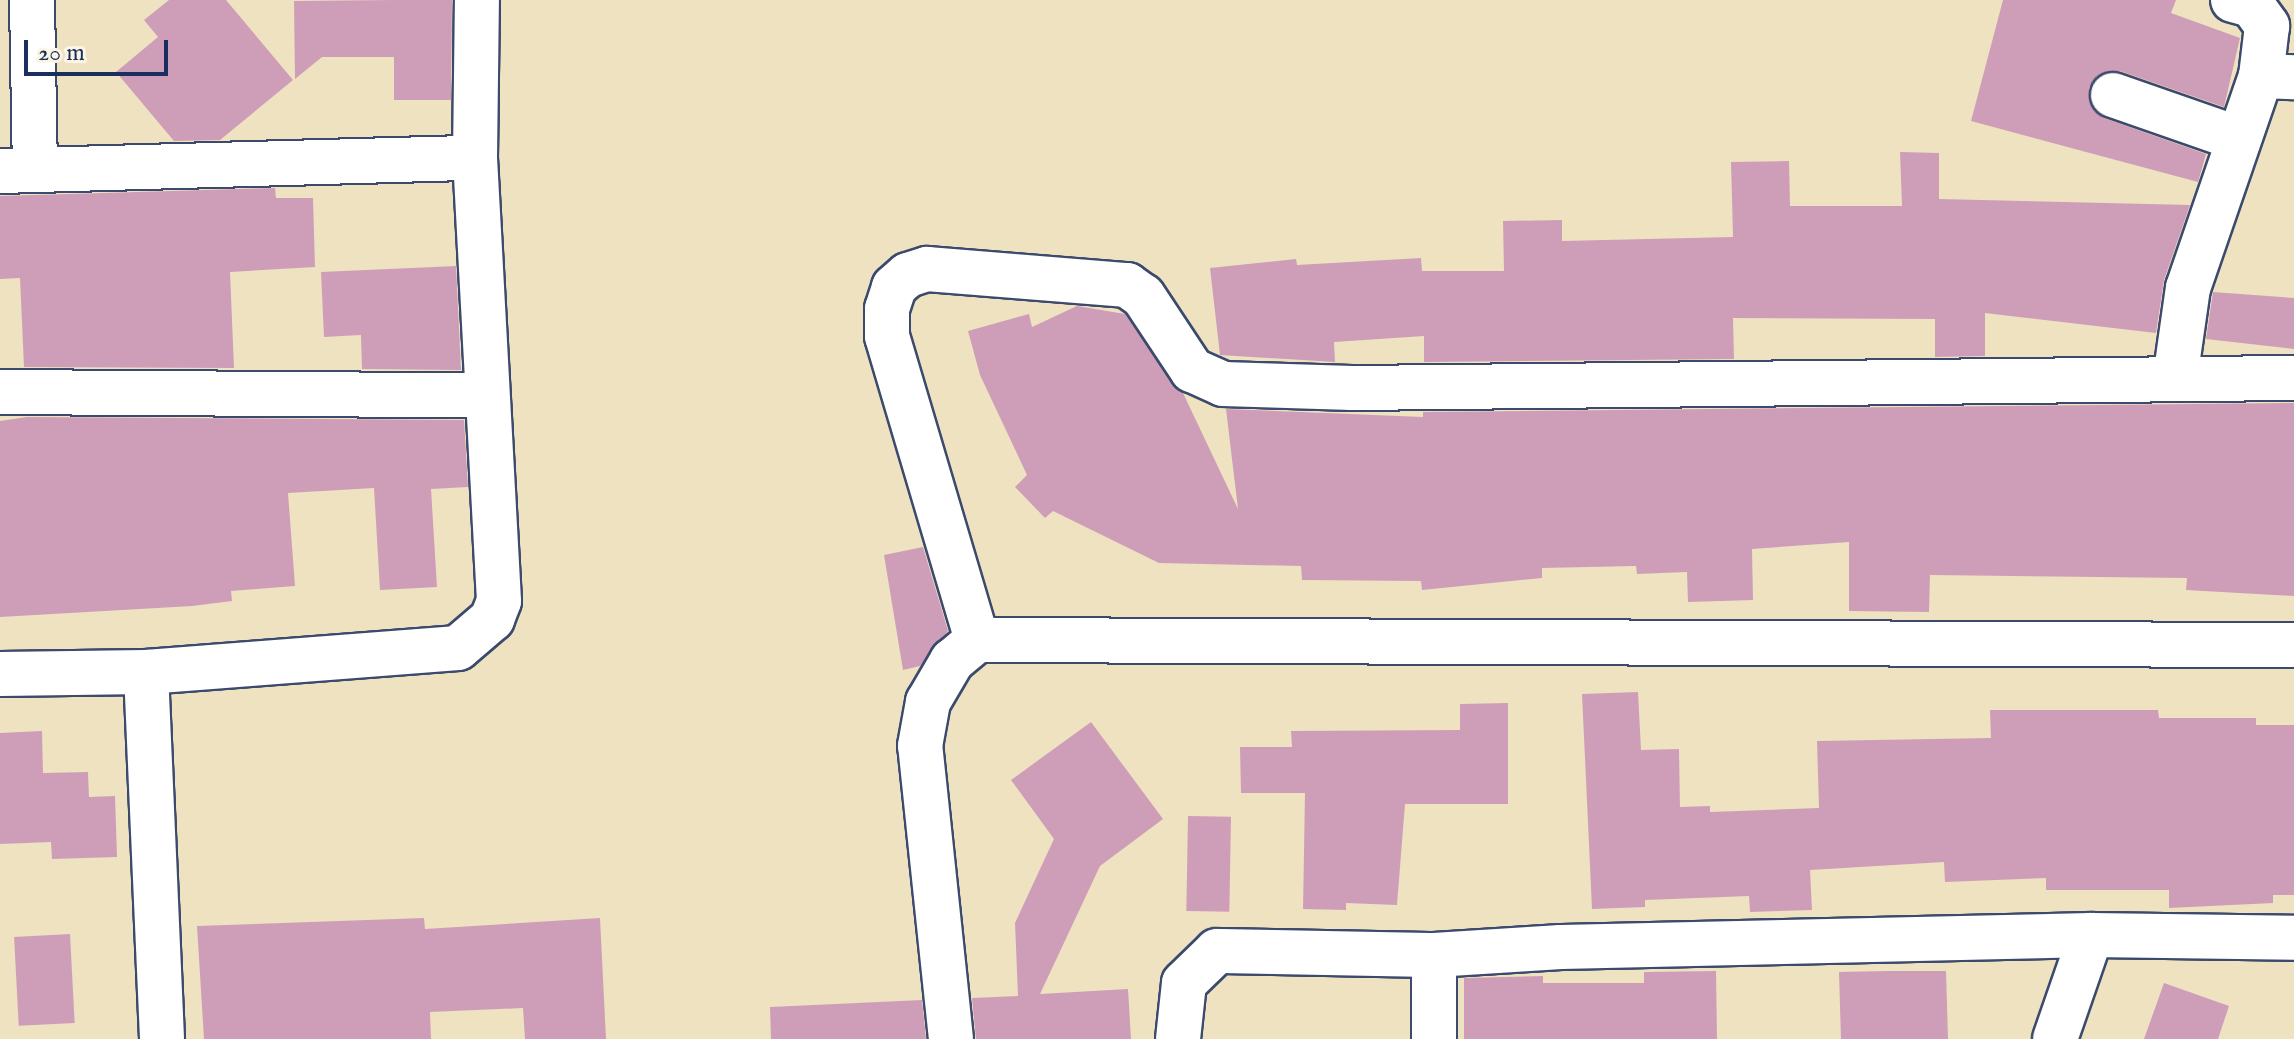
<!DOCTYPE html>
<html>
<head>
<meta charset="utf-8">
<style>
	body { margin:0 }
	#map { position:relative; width:2294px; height:1039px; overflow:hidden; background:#eee2c1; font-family:"IM FELL English",serif }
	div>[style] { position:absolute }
	.building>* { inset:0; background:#ce9eb9; transform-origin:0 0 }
	.roads { filter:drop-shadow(2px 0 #3b4a6d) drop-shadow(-2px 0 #3b4a6d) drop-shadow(0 2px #3b4a6d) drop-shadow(0 -2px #3b4a6d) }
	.street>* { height:44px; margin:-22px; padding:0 22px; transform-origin:22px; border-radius:22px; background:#fff }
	span { translate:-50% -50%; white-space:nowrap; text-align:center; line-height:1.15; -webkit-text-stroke:8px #fcf5e5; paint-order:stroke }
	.scale { position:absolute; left:24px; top:40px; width:144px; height:36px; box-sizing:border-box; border:4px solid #1b2f5e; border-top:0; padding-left:10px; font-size:24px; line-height:28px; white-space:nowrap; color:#1b2f5e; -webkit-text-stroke:6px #fcf5e5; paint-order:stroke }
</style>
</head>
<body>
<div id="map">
	<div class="building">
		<div style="clip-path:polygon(169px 0,226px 0,293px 80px,220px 140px,174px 141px,116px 72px,158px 37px,144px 20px)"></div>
		<div style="clip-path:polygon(393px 0,452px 0,451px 100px,394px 100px,394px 57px,322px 57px,295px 79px,294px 1px)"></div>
		<div style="clip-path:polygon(2003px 0,2176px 0,2171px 13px,2240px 38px,2224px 107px,2120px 71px,2097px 76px,2089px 88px,2089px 100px,2104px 118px,2206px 154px,2198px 182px,1971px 121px)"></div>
		<div style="clip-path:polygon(1900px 152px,1939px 153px,1939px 199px,2190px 205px,2164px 280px,2156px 333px,1985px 313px,1985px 356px,1935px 357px,1935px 319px,1733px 318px,1734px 359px,1424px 362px,1424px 336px,1334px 342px,1335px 362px,1220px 355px,1210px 268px,1296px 259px,1297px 265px,1421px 258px,1422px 271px,1504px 271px,1503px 221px,1562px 220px,1562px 241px,1733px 237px,1731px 162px,1789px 161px,1790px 206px,1902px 206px)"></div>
		<div style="clip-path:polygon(275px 188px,276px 198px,313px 198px,315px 267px,230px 272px,234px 368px,24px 367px,20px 278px,0 279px,0 196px)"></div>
		<div style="clip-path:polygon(456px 266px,461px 370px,362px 369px,361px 335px,324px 337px,321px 272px)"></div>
		<div style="clip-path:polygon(2213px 292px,2294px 298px,2294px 349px,2206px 339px)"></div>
		<div style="clip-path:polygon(1077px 306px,1125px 314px,1183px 393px,1238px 509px,1226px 409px,1423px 417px,1423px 412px,2294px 403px,2294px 596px,2186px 590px,2187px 578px,1930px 575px,1929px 612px,1849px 611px,1849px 542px,1752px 549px,1753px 600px,1688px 602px,1687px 572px,1637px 574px,1636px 566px,1542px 568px,1542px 578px,1422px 590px,1421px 581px,1302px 580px,1301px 566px,1159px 563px,1053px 511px,1045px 518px,1015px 487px,1027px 475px,980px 375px,968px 331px,1029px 314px,1032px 327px)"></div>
		<div style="clip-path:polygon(27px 417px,464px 420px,468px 487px,431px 489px,437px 587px,380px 590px,374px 488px,288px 493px,295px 586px,231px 591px,232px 601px,192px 606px,0 617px,0 421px)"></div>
		<div style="clip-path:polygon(923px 547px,948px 631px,920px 666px,903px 670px,884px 555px)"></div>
		<div style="clip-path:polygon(1638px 692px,1641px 750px,1679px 749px,1680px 807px,1710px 806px,1710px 812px,1819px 808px,1817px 741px,1991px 738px,1990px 710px,2158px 710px,2159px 718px,2256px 718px,2256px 725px,2294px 725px,2294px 895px,2273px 895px,2273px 903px,2169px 908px,2169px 890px,2046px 890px,2046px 878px,1945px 882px,1944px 862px,1810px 870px,1812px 910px,1750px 912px,1749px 896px,1645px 900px,1645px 907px,1592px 909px,1582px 694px)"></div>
		<div style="clip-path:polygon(1508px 703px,1508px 804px,1405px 804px,1397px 905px,1346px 903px,1346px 910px,1303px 909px,1305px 793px,1241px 793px,1240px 747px,1292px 747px,1291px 731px,1460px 730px,1460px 704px)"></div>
		<div style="clip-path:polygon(1091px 722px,1163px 819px,1100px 866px,1040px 994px,1128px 989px,1131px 1039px,976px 1039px,972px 998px,1018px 996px,1015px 923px,1054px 839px,1011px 780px)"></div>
		<div style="clip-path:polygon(42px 731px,43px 773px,88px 772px,89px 797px,115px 796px,117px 857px,52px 859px,51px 842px,0 844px,0 733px)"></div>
		<div style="left:1188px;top:816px;width:43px;height:95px;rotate:1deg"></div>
		<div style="clip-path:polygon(424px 918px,425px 929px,600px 918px,606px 1039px,525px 1039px,523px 1008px,430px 1012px,431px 1039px,204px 1039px,197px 926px)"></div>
		<div style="left:70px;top:934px;width:89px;height:56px;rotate:87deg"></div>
		<div style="clip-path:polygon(1716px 971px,1717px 1039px,1464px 1039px,1464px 978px,1543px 976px,1543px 983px,1644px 983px,1644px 972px)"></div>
		<div style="clip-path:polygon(1887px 971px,1946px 971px,1948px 1039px,1841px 1039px,1839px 972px)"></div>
		<div style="clip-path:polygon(2164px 983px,2229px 1006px,2218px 1039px,2144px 1039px)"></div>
		<div style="clip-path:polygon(922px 1000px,926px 1039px,771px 1039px,770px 1007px)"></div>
	</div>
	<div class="roads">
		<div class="street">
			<div style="left:32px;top:0;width:169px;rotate:89deg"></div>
			<div style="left:2233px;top:0;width:20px;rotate:15deg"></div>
			<div style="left:2252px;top:5px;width:26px;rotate:54deg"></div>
			<div style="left:2267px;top:26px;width:50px;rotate:96.8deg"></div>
			<div style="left:2113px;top:95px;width:133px;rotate:19.2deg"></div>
			<div style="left:0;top:171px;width:475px;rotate:-1.6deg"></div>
			<div style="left:2175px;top:379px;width:92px;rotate:-81.9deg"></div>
			<div style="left:2188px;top:288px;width:224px;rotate:-71deg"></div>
			<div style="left:2261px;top:76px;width:33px;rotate:2deg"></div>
			<div style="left:0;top:392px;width:486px;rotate:0.4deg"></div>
			<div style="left:977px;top:640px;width:317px;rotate:-106.5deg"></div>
			<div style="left:887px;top:336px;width:27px;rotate:-90deg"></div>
			<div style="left:887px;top:309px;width:23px;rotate:-72deg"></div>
			<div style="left:894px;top:287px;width:18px;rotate:-41deg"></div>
			<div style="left:908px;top:275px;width:20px;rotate:-18deg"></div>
			<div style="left:927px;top:269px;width:201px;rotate:4.6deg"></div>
			<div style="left:1127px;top:285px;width:19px;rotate:35deg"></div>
			<div style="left:1143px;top:296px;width:89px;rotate:56.5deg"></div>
			<div style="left:1192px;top:370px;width:34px;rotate:24deg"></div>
			<div style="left:1223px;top:384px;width:129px;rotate:1.8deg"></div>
			<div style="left:1352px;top:388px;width:942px;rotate:-0.61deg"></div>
			<div style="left:146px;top:672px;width:367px;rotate:87.5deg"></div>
			<div style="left:0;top:674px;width:146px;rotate:-0.8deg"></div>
			<div style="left:146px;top:672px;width:313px;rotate:-4.4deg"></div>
			<div style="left:458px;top:648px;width:45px;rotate:-40.5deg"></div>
			<div style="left:492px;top:619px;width:19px;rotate:-69deg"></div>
			<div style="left:499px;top:601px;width:444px;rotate:-93.1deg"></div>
			<div style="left:475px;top:158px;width:158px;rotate:-89.3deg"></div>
			<div style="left:951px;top:1039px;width:295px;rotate:-96deg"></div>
			<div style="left:920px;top:746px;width:45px;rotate:-79.7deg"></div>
			<div style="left:928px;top:702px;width:48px;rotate:-59.7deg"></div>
			<div style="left:952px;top:661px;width:33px;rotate:-40deg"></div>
			<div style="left:977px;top:640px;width:1317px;rotate:0.22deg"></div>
			<div style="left:1178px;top:1039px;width:56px;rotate:-83.9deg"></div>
			<div style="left:1184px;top:983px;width:46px;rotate:-44.1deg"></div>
			<div style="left:1217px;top:951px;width:217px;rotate:1.1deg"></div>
			<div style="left:1434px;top:1039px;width:84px;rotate:-90deg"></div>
			<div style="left:1434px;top:955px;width:127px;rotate:-3.6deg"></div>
			<div style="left:1561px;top:947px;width:530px;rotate:-1.3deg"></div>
			<div style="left:2091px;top:935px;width:203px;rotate:0.8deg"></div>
			<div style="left:2055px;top:1039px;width:110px;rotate:-70.9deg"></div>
		</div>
	</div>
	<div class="scale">20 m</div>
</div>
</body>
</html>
